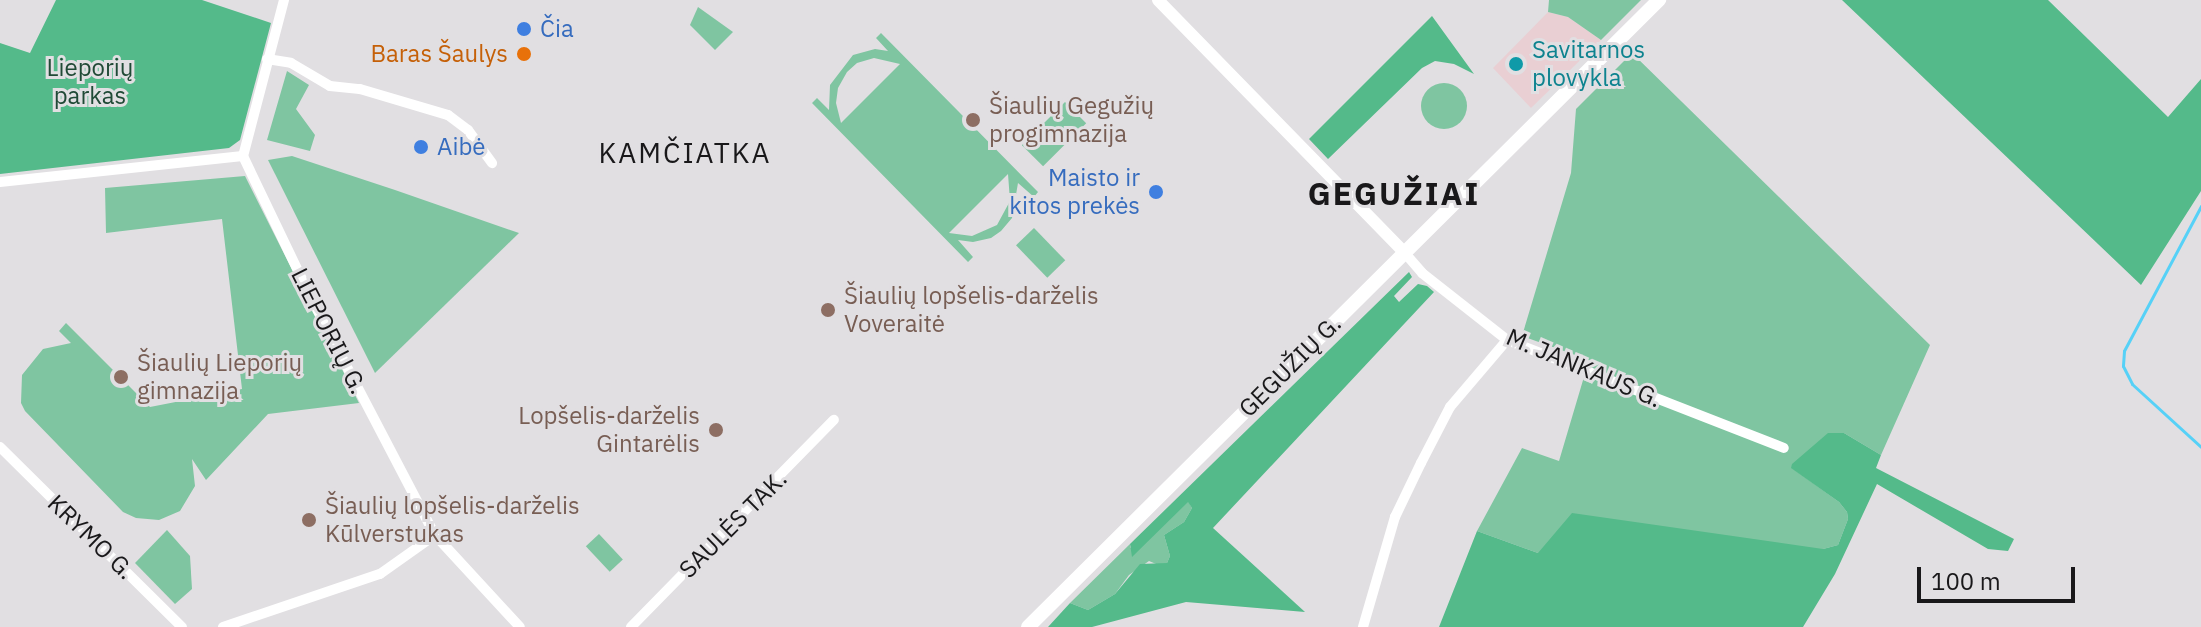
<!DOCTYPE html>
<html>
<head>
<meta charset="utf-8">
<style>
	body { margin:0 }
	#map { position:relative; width:2201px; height:627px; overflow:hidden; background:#e1dfe2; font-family:"IBM Plex Sans",sans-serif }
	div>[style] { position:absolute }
	.commercial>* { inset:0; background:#e9cfd3 }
	.green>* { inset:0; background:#7fc5a1; transform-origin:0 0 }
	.round { border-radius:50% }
	.forest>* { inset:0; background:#54ba8a }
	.stream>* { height:3px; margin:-1.5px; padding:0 1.5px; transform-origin:1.5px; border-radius:1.5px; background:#56d1f7 }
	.minor>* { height:10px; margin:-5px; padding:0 5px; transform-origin:5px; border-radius:5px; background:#fff }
	.tertiary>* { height:12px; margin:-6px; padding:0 6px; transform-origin:6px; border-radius:6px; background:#fff }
	.secondary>* { height:14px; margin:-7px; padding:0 7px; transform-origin:7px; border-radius:7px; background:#fff }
	.dots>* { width:22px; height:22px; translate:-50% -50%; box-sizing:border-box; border:4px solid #e1dfe2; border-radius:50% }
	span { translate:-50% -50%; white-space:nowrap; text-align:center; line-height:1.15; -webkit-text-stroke:6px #e1dfe2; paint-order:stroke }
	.shop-label { font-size:24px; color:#366cbe }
	.left { translate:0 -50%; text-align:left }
	.right { translate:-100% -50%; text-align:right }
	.culture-label { font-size:24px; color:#0d838f }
	.food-label { font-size:24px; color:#c56008 }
	.park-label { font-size:24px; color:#204a36 }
	.education-label { font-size:24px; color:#785e54 }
	.street-label { font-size:24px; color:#19181a }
	.quarter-label { font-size:28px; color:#19181a; letter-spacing:2px }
	.district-label { font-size:32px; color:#19181a; font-weight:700; letter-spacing:2px }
	.scale { position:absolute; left:1917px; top:567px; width:158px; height:36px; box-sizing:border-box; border:4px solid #19181a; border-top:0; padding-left:10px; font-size:24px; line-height:28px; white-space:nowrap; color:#19181a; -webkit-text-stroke:6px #e1dfe2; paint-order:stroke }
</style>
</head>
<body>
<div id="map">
	<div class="commercial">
		<div style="clip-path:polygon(1548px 12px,1568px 17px,1601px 40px,1531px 108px,1493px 68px)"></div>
	</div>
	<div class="green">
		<div style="clip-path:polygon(1549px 0,1641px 0,1601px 40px,1568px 17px,1548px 12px)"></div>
		<div style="clip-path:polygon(698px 7px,733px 32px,715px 50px,690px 25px)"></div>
		<div style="clip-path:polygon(evenodd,881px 33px,1038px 192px,1034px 197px,1018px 183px,1012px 218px,1001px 231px,991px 238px,973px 242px,958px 240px,973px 257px,968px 262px,812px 103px,817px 98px,829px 110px,830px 85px,853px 55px,875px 49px,888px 51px,876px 38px,881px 33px,874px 58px,900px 64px,841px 123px,836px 103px,838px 88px,847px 72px,857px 63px,874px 58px,881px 33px,1008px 174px,1010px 201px,997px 225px,972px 236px,949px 233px,1008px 174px)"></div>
		<div style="clip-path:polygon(1632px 53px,1930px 345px,1881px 455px,1844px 433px,1792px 468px,1839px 502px,1847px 512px,1848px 519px,1838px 545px,1823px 549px,1538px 553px,1477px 531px,1522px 448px,1559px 461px,1589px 360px,1522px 336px,1571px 173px,1576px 109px)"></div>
		<div style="clip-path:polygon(287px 71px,309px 85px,296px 109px,315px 135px,310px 151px,267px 140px)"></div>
		<div class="round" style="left:1421px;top:83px;width:46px;height:46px"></div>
		<div style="left:1065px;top:102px;width:30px;height:61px;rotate:45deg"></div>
		<div style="clip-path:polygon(292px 156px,395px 190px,519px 233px,375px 373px,268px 160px)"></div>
		<div style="clip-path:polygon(245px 176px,359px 403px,268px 414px,206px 480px,192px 459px,195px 486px,180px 511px,159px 520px,136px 518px,123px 512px,25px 411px,21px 403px,22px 375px,43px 349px,71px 343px,59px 331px,66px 323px,150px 407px,242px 389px,222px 219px,106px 233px,105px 188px)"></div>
		<div style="left:1034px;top:228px;width:45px;height:25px;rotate:46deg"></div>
		<div style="clip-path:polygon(1188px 501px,1192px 508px,1184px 522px,1164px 535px,1170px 556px,1167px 563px,1161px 566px,1149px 561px,1129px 575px,1115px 594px,1088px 610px,1070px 603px,1130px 544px,1130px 548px)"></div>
		<div style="clip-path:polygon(167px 530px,190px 556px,192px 589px,175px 604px,135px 563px)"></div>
		<div style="left:599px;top:534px;width:35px;height:18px;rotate:47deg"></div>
	</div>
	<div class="forest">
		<div style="clip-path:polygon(56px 0,202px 0,271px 23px,240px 140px,229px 148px,0 174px,0 43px,30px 53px)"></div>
		<div style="clip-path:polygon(1842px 0,2048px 0,2168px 117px,2201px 79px,2201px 191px,2141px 285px)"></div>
		<div style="clip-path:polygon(1432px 16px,1474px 74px,1454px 64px,1435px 61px,1422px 68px,1328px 159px,1309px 139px)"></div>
		<div style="clip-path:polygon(1409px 272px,1412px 277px,1394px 296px,1399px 302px,1418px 284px,1427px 286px,1434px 292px,1213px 528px,1305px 612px,1186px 602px,1092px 627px,1048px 627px,1070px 603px,1088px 610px,1115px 594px,1140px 564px,1167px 563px,1170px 556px,1164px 535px,1184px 522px,1192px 508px,1188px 502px,1132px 557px,1130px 544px)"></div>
		<div style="clip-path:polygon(1828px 433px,1844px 433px,1881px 455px,1876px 468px,2014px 539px,2008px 551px,1988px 549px,1877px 484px,1835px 574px,1803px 627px,1439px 627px,1477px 531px,1538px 553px,1572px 513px,1823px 549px,1838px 545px,1848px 519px,1847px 512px,1839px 502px,1791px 468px,1792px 464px)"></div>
	</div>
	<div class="stream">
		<div style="left:2201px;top:206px;width:164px;rotate:118deg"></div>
		<div style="left:2124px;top:351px;width:15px;rotate:94deg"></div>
		<div style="left:2123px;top:366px;width:20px;rotate:63deg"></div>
		<div style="left:2132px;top:384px;width:93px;rotate:42.4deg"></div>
	</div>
	<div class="minor">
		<div style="left:284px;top:0;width:161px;rotate:104.7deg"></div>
		<div style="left:243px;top:156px;width:162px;rotate:64.4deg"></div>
		<div style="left:313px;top:302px;width:263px;rotate:62.4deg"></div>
		<div style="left:435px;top:535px;width:125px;rotate:47.3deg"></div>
		<div style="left:267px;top:59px;width:24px;rotate:9deg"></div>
		<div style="left:291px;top:63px;width:45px;rotate:30.5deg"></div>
		<div style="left:330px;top:86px;width:30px;rotate:6deg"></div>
		<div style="left:360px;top:89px;width:92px;rotate:16.5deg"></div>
		<div style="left:448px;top:115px;width:25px;rotate:37deg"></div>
		<div style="left:468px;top:130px;width:41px;rotate:54deg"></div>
		<div style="left:0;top:182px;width:244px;rotate:-6.1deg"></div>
		<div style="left:1404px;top:252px;width:28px;rotate:49deg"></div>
		<div style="left:1422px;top:273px;width:108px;rotate:38.2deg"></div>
		<div style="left:1507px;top:340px;width:297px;rotate:21.3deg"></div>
		<div style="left:0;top:447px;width:256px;rotate:44.7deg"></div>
		<div style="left:223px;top:627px;width:166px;rotate:-18.7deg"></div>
		<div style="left:380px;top:574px;width:67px;rotate:-35.3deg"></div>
		<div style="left:631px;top:627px;width:290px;rotate:-45.6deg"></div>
		<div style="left:1363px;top:627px;width:115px;rotate:-73.8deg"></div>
		<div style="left:1395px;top:517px;width:60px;rotate:-64.3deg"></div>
		<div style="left:1421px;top:463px;width:63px;rotate:-62.6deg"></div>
		<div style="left:1450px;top:407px;width:88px;rotate:-49.6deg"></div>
	</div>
	<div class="tertiary">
		<div style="left:1158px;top:0;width:352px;rotate:45.7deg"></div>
	</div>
	<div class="secondary">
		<div style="left:1028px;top:627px;width:890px;rotate:-44.82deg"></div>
	</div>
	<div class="dots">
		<div style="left:524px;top:29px;background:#3f7fe0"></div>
		<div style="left:524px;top:54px;background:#e8710a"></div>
		<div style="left:1516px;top:64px;background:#0f9aa8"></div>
		<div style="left:973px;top:120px;background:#8d6e63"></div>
		<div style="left:421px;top:147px;background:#3f7fe0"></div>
		<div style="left:1156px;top:192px;background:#3f7fe0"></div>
		<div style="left:828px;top:310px;background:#8d6e63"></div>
		<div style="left:121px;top:377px;background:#8d6e63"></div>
		<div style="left:716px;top:430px;background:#8d6e63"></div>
		<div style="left:309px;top:520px;background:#8d6e63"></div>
	</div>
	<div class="shop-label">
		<span class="left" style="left:540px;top:29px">Čia</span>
		<span class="left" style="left:437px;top:147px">Aibė</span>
		<span class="right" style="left:1140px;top:192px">Maisto ir<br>kitos prekės</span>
	</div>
	<div class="culture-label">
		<span class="left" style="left:1532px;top:64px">Savitarnos<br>plovykla</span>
	</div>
	<div class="food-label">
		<span class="right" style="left:508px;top:54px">Baras Šaulys</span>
	</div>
	<div class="park-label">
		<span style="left:90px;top:82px">Lieporių<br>parkas</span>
	</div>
	<div class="education-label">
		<span class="left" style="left:989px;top:120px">Šiaulių Gegužių<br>progimnazija</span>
		<span class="left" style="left:844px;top:310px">Šiaulių lopšelis-darželis<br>Voveraitė</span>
		<span class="left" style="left:137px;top:377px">Šiaulių Lieporių<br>gimnazija</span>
		<span class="right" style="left:700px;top:430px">Lopšelis-darželis<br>Gintarėlis</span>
		<span class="left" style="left:325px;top:520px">Šiaulių lopšelis-darželis<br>Kūlverstukas</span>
	</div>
	<div class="street-label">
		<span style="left:329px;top:331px;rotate:63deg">LIEPORIŲ G.</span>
		<span style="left:1290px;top:366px;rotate:-45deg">GEGUŽIŲ G.</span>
		<span style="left:1584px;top:368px;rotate:23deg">M. JANKAUS G.</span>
		<span style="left:733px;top:524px;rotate:-45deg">SAULĖS TAK.</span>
		<span style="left:91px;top:537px;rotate:44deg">KRYMO G.</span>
	</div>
	<div class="quarter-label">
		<span style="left:685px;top:153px">KAMČIATKA</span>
	</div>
	<div class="district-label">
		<span style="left:1394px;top:193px">GEGUŽIAI</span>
	</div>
	<div class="scale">100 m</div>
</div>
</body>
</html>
